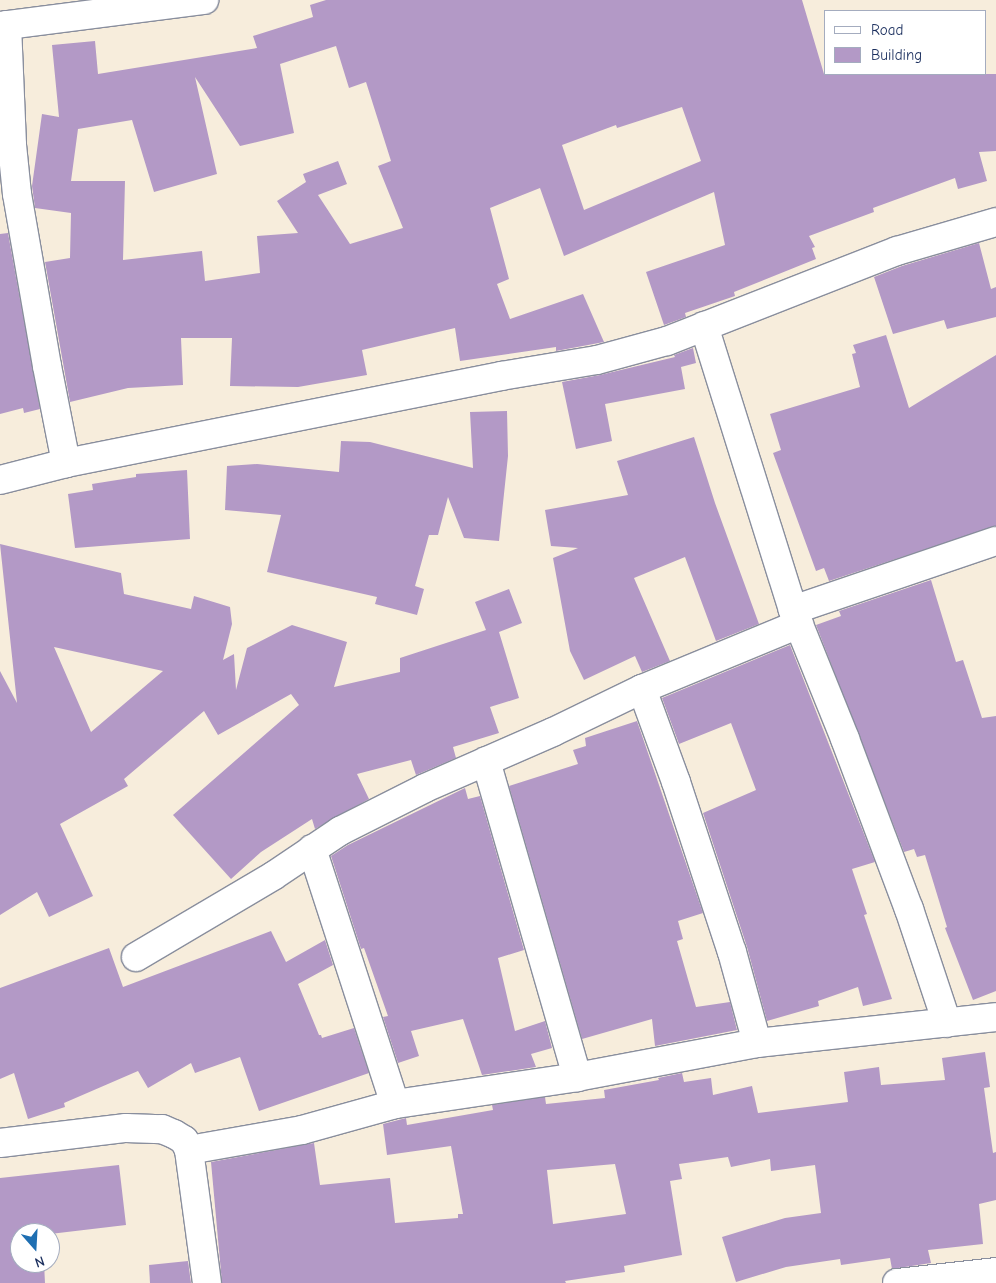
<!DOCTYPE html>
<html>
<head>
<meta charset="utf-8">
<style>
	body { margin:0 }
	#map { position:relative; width:996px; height:1283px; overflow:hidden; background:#f7eddc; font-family:"Comic Neue",sans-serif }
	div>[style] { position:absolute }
	.building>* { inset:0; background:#b399c6 }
	.roads { filter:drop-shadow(1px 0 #898e9d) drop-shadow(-1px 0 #898e9d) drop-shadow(0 1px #898e9d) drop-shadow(0 -1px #898e9d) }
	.street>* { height:28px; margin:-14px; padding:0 14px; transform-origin:14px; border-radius:14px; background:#fff }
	span { translate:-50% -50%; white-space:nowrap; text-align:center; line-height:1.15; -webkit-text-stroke:4px #fff; paint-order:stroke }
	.legend { position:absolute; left:824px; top:10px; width:162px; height:65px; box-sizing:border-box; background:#fff; border:1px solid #a4acbf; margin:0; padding:6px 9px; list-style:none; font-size:15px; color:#1b2f5e }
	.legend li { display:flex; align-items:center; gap:10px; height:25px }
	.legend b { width:25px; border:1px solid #a4acbf }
	.north { position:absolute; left:10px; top:1223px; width:50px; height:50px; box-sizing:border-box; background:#fff; border:1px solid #a4acbf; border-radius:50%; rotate:161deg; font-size:14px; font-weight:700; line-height:20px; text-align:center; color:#1b2f5e }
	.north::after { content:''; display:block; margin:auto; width:18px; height:22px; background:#1f6fb2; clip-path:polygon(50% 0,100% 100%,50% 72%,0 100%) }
</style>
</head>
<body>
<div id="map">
	<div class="building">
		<div style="clip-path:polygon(evenodd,326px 0,802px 0,824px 74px,996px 74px,996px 151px,979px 152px,987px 181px,958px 189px,955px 178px,873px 208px,874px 212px,809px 236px,815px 247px,812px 248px,816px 259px,734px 292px,735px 296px,685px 313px,686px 317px,664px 325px,646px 272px,725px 245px,714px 192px,564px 256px,540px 188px,490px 208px,509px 279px,497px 284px,510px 319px,583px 294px,604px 342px,556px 351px,556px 347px,460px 361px,455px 328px,362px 350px,367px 375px,298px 387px,230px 386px,232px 338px,181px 338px,183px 385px,128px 388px,70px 402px,45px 262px,70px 258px,71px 213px,35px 208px,32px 186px,42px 114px,59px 117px,52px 45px,95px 41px,98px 74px,257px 48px,253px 36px,313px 17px,310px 5px,326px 0,336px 46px,349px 88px,366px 82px,391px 161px,378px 166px,403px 228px,350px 244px,318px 195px,347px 184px,338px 161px,303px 174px,306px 182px,277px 201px,298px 233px,257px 236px,260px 273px,205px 281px,202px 251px,123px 260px,125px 181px,71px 181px,78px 129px,132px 120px,154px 192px,217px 174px,195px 77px,240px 146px,294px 133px,280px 64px,336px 46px,326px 0,682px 107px,701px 161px,584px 210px,562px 145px,616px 125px,617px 128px,682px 107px)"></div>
		<div style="clip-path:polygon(8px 233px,40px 409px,24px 413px,23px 408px,0 414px,0 234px)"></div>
		<div style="clip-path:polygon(979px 243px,991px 289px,996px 287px,996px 317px,947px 329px,944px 320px,893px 334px,874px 277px,902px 266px)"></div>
		<div style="clip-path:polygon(886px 335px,909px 408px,996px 355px,996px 526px,829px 581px,824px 568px,816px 571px,773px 453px,781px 450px,770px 414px,860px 387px,852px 354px,856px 353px,853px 345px)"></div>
		<div style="clip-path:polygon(693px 348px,696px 363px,681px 367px,685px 389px,605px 404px,612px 441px,576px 449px,562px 382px,600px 375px,675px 357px,674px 355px)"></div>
		<div style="clip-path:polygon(507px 411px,508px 456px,499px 541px,464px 538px,448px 497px,438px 535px,429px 535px,415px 586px,424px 589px,417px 615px,375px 604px,377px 597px,267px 572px,281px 515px,225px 510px,227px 466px,257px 464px,339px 472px,341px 441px,370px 442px,473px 468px,470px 412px)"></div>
		<div style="clip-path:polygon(694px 437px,715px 503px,759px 624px,716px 641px,685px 557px,634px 578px,670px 661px,642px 672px,635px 656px,584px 680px,570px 651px,553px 558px,578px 548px,551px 546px,545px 510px,628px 495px,617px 461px)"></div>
		<div style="clip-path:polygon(187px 470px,190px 539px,75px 548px,68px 494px,93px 490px,92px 484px,136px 477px,136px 474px)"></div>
		<div style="clip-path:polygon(evenodd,0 544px,121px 573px,124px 594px,191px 609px,194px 596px,230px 607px,232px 624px,223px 660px,234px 654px,236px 690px,247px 648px,292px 625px,347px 642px,334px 687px,400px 672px,400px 658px,486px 630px,475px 602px,509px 589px,522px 623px,499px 632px,519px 698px,490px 707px,499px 733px,453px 747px,456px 758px,416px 775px,411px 760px,357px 774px,369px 799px,315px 829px,312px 819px,261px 852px,231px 879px,173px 815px,299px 705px,291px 694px,218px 735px,204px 711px,124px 779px,128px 786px,60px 824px,93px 896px,49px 917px,37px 892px,0 915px,0 671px,17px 703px,0 544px,54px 647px,163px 671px,91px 732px,54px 647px)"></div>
		<div style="clip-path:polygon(931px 580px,956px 662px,963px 660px,982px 718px,996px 716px,996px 991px,973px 1000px,945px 928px,947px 927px,925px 855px,917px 857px,914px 849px,904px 852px,816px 625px,841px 616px,839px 611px)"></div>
		<div style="clip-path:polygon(790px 645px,875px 862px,852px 869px,867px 914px,864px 915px,892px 999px,863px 1006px,858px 987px,818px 1001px,819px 1006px,767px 1021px,747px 947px,703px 813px,756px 790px,731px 723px,679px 744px,662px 698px)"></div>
		<div style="clip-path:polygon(637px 721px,703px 913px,678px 921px,683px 939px,677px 941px,696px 1007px,730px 1002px,737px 1030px,655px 1046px,652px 1019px,582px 1039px,509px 786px,578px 764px,573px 750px,586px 746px,585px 738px)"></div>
		<div style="clip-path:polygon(465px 788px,468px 799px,480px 796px,524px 950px,498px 958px,515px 1031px,545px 1021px,552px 1048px,531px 1054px,536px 1067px,482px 1075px,463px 1019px,411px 1031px,419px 1056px,398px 1063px,383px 1017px,388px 1016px,364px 948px,361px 949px,331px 856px,348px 845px)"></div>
		<div style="clip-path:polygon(271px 931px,286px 962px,325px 940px,333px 965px,298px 984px,319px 1035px,321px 1035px,322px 1038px,354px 1028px,369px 1073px,259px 1111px,240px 1057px,195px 1073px,191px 1063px,148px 1088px,138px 1071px,64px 1103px,65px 1107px,28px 1119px,14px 1073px,0 1079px,0 988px,109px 948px,123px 987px)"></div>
		<div style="clip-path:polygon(evenodd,985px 1052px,990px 1087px,984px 1088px,993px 1153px,996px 1152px,996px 1200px,979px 1204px,983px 1244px,928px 1250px,931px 1263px,892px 1269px,890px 1258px,841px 1265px,840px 1259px,786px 1267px,736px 1282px,722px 1237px,785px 1218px,821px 1213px,815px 1165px,771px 1171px,770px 1159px,731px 1167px,728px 1157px,679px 1164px,682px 1179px,670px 1181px,682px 1255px,624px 1266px,625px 1272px,565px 1281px,566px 1283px,222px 1283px,211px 1162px,314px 1143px,320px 1185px,390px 1178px,395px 1223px,458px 1218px,458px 1214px,463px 1214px,451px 1146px,387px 1155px,383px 1124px,406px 1118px,407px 1125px,493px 1110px,492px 1105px,545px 1097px,546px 1104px,605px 1098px,604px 1090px,659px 1080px,658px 1078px,682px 1073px,684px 1082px,711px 1078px,713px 1095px,752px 1086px,758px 1113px,848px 1102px,844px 1072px,879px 1067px,881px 1085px,945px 1080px,942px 1058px,985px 1052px,615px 1164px,626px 1214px,553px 1224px,547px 1170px,615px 1164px)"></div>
		<div style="clip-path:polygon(119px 1165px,126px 1225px,50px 1234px,20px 1233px,20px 1263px,44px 1263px,45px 1283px,0 1283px,0 1178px)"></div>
		<div style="clip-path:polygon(188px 1261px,191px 1283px,150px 1283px,149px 1265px)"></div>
	</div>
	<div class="roads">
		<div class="street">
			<div style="left:7px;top:25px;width:120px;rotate:87.6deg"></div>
			<div style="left:12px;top:145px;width:49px;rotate:84.2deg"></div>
			<div style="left:17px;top:194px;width:175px;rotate:80.1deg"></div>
			<div style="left:47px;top:366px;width:99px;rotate:78.9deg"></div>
			<div style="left:0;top:26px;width:206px;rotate:-7.3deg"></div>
			<div style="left:704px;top:326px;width:298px;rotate:72.6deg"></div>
			<div style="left:793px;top:610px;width:139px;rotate:68deg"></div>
			<div style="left:845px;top:739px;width:182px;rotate:69.4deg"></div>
			<div style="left:909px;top:909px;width:120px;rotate:71.6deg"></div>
			<div style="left:0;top:480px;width:68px;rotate:-14.4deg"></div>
			<div style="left:66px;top:463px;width:444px;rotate:-11.3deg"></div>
			<div style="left:501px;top:376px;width:97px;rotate:-9.5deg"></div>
			<div style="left:597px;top:360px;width:73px;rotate:-15.2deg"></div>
			<div style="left:667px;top:341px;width:247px;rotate:-21.4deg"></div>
			<div style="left:897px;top:251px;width:103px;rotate:-16.3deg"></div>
			<div style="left:793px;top:610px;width:214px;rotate:-18.8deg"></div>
			<div style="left:642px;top:689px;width:99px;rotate:69.9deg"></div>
			<div style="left:676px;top:782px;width:179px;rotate:71.8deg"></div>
			<div style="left:732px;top:952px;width:94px;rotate:74.6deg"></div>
			<div style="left:486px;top:761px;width:329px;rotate:73.9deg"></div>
			<div style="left:312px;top:849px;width:268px;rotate:72deg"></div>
			<div style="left:136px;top:957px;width:159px;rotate:-30.6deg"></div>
			<div style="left:273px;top:876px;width:81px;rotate:-33.9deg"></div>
			<div style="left:340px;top:831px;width:95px;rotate:-26.8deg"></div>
			<div style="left:425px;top:788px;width:140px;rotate:-23.6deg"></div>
			<div style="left:553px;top:732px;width:99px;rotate:-25.8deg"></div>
			<div style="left:642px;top:689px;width:170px;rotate:-22.5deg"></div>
			<div style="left:0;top:1143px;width:127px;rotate:-6.8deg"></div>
			<div style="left:126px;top:1128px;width:36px;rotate:2deg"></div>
			<div style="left:162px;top:1129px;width:13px;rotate:23deg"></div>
			<div style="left:174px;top:1134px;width:12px;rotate:31deg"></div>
			<div style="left:184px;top:1140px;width:11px;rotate:63deg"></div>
			<div style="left:189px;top:1150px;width:134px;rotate:82.3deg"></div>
			<div style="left:189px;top:1150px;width:115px;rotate:-10deg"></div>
			<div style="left:302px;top:1130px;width:97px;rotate:-15.6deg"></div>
			<div style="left:395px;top:1104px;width:184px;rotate:-8.4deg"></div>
			<div style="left:577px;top:1077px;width:183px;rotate:-10.7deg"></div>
			<div style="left:757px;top:1043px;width:240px;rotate:-6.2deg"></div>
			<div style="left:897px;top:1283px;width:100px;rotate:-6.3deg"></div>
		</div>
	</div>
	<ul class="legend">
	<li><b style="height:6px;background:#fff"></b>Road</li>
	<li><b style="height:14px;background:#b399c6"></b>Building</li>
	</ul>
	<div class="north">N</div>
</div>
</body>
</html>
